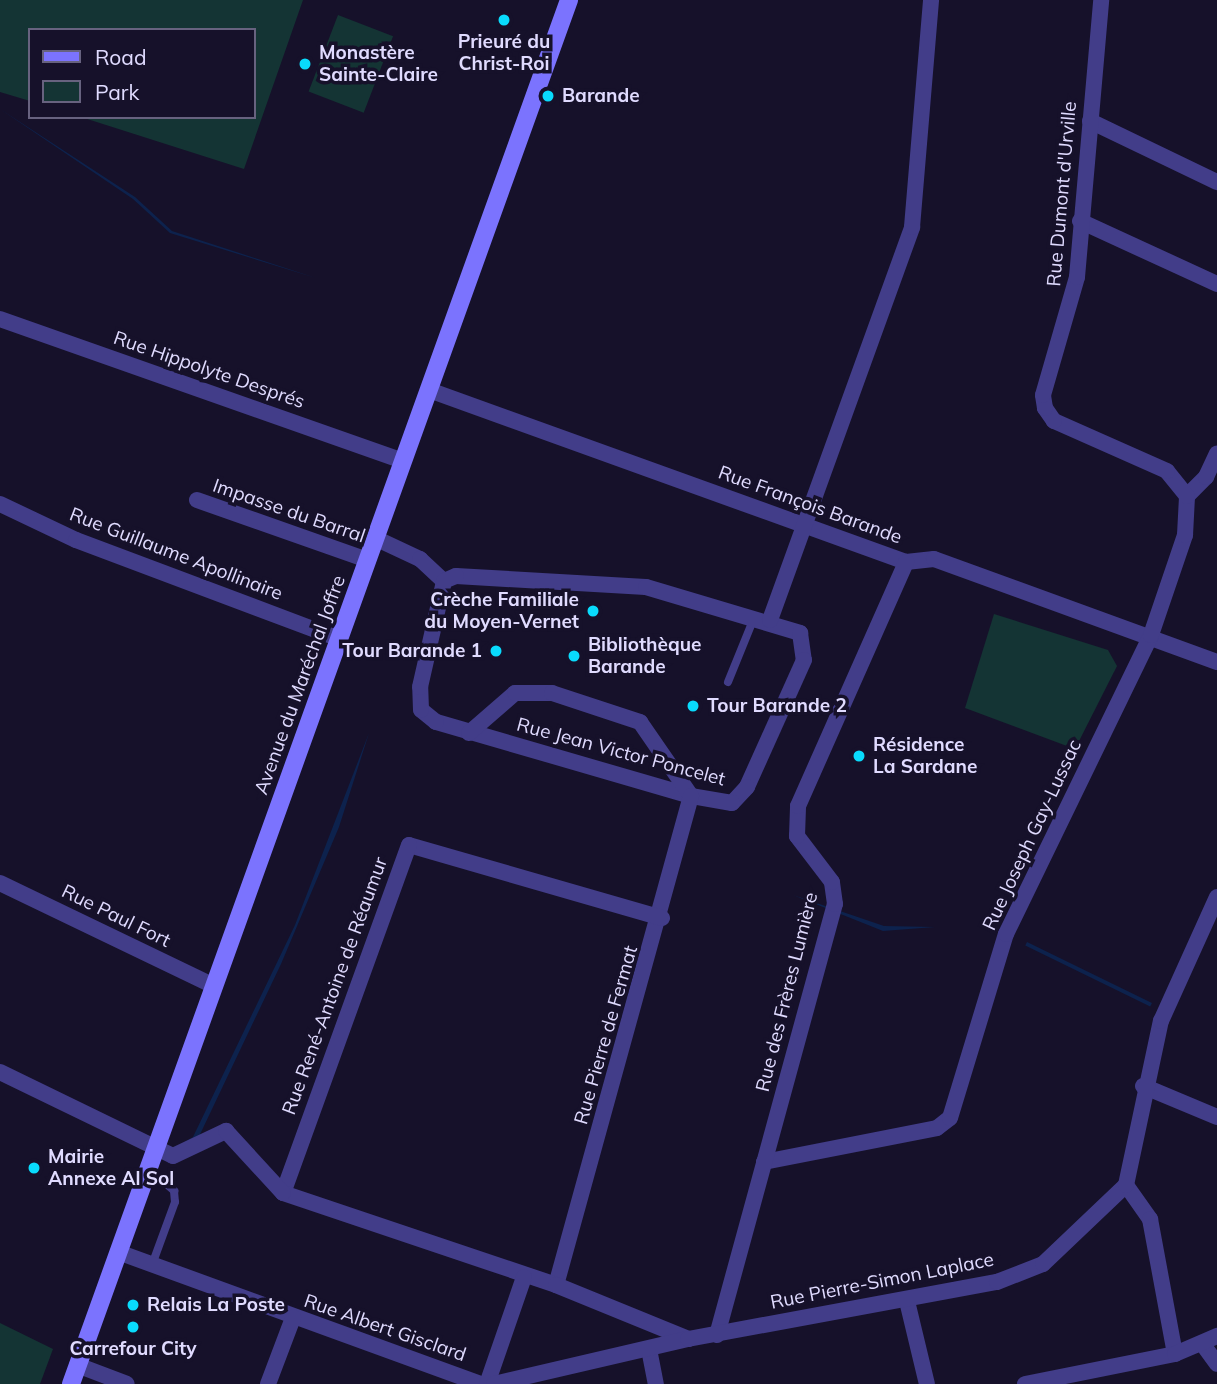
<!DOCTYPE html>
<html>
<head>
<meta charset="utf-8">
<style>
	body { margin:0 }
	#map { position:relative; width:1217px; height:1384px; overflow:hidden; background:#16112a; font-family:Mulish,sans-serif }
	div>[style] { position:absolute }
	.green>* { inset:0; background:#143434; transform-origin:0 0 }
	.water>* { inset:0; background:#0d224d; transform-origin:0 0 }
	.service>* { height:8px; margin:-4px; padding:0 4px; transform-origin:4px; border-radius:4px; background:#423d89 }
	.minor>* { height:16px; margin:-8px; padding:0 8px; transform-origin:8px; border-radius:8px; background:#423d89 }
	.secondary>* { height:18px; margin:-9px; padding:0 9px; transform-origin:9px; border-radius:9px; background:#7b73fe }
	.dots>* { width:19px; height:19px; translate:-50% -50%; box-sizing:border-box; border:4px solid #16112a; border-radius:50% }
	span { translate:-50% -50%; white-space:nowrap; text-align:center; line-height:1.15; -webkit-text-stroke:7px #16112a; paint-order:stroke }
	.poi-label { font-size:19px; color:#e0dbff; font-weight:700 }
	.left { translate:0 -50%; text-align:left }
	.right { translate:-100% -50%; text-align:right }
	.street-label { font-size:19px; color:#e0dbff }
	.legend { position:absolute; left:28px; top:28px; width:228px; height:91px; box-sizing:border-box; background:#16112a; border:2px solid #67627f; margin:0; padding:9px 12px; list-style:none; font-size:21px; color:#e0dbff }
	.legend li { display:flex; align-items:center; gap:14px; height:35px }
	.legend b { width:35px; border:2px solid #67627f }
</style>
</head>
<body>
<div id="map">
	<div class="green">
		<div style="clip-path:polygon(0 0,303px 0,244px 169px,81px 117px,254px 117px,254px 30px,30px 30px,30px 101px,0 92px)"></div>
		<div style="left:338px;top:15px;width:59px;height:82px;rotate:21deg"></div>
		<div style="clip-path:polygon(994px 614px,1108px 650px,1117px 666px,1075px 749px,965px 708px)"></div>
		<div style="clip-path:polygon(0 1323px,53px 1349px,40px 1384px,0 1384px)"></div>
	</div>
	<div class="water">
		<div style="clip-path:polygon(0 109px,135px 197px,172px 231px,316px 278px,170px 233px,133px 199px)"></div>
		<div style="clip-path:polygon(369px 733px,339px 827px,281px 964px,194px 1147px,181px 1144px,193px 1137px,295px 925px)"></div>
		<div style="clip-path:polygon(793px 895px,884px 926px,935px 927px,883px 931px)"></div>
		<div style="left:1027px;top:942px;width:139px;height:4px;rotate:26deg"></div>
	</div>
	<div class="service">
		<div style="left:728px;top:682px;width:69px;rotate:-67.9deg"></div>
		<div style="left:148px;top:1168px;width:35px;rotate:41deg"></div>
		<div style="left:174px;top:1191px;width:11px;rotate:85deg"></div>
		<div style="left:175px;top:1202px;width:67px;rotate:110.1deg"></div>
	</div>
	<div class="minor">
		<div style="left:1090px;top:121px;width:141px;rotate:25.7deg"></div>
		<div style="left:1080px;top:221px;width:151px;rotate:24.7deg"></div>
		<div style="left:0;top:319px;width:427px;rotate:19.4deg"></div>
		<div style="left:429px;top:390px;width:507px;rotate:19.83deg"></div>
		<div style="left:906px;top:562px;width:28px;rotate:-6deg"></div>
		<div style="left:934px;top:559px;width:301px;rotate:20deg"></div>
		<div style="left:1187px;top:496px;width:27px;rotate:-45deg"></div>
		<div style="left:1206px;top:477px;width:26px;rotate:-65deg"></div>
		<div style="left:197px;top:500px;width:180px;rotate:19.4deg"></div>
		<div style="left:0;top:504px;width:84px;rotate:25.3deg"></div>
		<div style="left:76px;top:540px;width:281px;rotate:20.6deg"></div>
		<div style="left:375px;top:538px;width:50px;rotate:25deg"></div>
		<div style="left:420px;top:559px;width:33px;rotate:43deg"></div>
		<div style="left:456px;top:576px;width:190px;rotate:3.3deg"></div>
		<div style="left:646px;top:587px;width:161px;rotate:16.6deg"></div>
		<div style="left:800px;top:633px;width:27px;rotate:82deg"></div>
		<div style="left:804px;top:660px;width:139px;rotate:114.2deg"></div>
		<div style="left:747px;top:787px;width:22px;rotate:133deg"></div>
		<div style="left:732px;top:803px;width:42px;rotate:-170.3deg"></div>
		<div style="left:691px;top:796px;width:266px;rotate:-163.8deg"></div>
		<div style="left:436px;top:722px;width:19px;rotate:-141deg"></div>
		<div style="left:421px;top:710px;width:23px;rotate:-92deg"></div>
		<div style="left:420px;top:687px;width:109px;rotate:-77.2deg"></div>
		<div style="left:444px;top:581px;width:13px;rotate:-23deg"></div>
		<div style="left:770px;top:620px;width:418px;rotate:-70.1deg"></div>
		<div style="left:912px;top:227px;width:228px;rotate:-85.2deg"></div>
		<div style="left:469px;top:733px;width:61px;rotate:-41deg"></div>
		<div style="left:515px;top:693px;width:37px"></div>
		<div style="left:552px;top:693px;width:93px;rotate:18.2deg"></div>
		<div style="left:640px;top:722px;width:90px;rotate:55.4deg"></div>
		<div style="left:691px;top:796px;width:507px;rotate:105.43deg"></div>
		<div style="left:0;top:883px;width:237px;rotate:25.7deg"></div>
		<div style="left:662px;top:918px;width:263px;rotate:-163.9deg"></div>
		<div style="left:409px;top:845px;width:370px;rotate:109.9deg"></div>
		<div style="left:283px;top:1193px;width:288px;rotate:18.6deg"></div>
		<div style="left:556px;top:1285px;width:143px;rotate:22.2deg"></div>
		<div style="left:0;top:1072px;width:192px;rotate:25.9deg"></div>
		<div style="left:173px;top:1156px;width:59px;rotate:-25.3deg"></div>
		<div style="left:226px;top:1131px;width:84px;rotate:47.4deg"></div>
		<div style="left:1143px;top:1086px;width:80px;rotate:22.7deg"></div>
		<div style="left:764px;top:1162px;width:176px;rotate:-11.1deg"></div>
		<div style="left:937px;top:1128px;width:16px;rotate:-38deg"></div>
		<div style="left:950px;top:1118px;width:192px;rotate:-73.1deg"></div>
		<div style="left:1006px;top:934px;width:332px;rotate:-64.1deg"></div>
		<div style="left:1151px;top:635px;width:106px;rotate:-71.2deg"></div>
		<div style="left:1185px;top:535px;width:39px;rotate:-87deg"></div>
		<div style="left:1187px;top:496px;width:32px;rotate:-129deg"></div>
		<div style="left:1167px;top:471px;width:124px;rotate:-156.1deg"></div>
		<div style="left:1054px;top:421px;width:16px;rotate:-125deg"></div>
		<div style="left:1045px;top:408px;width:13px;rotate:-99deg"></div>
		<div style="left:1043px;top:395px;width:123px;rotate:-73.9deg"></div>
		<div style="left:1077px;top:277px;width:278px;rotate:-85deg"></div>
		<div style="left:1126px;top:1185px;width:42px;rotate:54.8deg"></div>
		<div style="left:1150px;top:1219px;width:137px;rotate:79.5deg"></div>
		<div style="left:118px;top:1252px;width:386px;rotate:20deg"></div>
		<div style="left:907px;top:1301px;width:85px;rotate:76.5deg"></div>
		<div style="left:717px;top:1335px;width:447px;rotate:-74.7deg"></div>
		<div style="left:835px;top:904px;width:22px;rotate:-98deg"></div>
		<div style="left:832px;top:882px;width:58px;rotate:-127.3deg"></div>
		<div style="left:797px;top:836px;width:30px;rotate:-88deg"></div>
		<div style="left:798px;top:806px;width:267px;rotate:-66.1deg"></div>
		<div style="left:1204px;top:1346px;width:22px;rotate:54deg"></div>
		<div style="left:649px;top:1349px;width:36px;rotate:79deg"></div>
		<div style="left:77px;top:1365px;width:53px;rotate:20.8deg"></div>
		<div style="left:268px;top:1384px;width:71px;rotate:-69.3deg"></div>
		<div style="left:487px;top:1384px;width:113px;rotate:-70.9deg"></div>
		<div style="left:494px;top:1384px;width:199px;rotate:-13.1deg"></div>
		<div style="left:688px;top:1339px;width:314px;rotate:-10.5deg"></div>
		<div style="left:997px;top:1282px;width:49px;rotate:-21.4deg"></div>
		<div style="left:1043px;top:1264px;width:115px;rotate:-43.6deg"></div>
		<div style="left:1126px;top:1185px;width:168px;rotate:-78deg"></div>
		<div style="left:1161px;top:1021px;width:136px;rotate:-65.7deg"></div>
		<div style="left:1025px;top:1384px;width:153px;rotate:-11.3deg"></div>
		<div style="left:1175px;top:1354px;width:46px;rotate:-23.2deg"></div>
	</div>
	<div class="secondary">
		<div style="left:71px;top:1384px;width:1471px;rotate:-70.21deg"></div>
	</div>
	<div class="dots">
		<div style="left:504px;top:20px;background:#09dbfd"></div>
		<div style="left:305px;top:64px;background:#09dbfd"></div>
		<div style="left:548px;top:96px;background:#09dbfd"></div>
		<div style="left:593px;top:611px;background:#09dbfd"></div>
		<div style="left:496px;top:651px;background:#09dbfd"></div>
		<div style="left:574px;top:656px;background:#09dbfd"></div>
		<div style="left:693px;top:706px;background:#09dbfd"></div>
		<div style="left:859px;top:756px;background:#09dbfd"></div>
		<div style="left:34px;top:1168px;background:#09dbfd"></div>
		<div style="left:133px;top:1305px;background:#09dbfd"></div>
		<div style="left:133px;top:1327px;background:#09dbfd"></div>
	</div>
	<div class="poi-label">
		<span style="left:504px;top:53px">Prieuré du<br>Christ-Roi</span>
		<span class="left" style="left:319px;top:64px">Monastère<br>Sainte-Claire</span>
		<span class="left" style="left:562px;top:96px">Barande</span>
		<span class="right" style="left:579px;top:611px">Crèche Familiale<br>du Moyen-Vernet</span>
		<span class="left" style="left:588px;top:656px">Bibliothèque<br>Barande</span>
		<span class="right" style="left:482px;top:651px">Tour Barande 1</span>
		<span class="left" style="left:707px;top:706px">Tour Barande 2</span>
		<span class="left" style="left:873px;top:756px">Résidence<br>La Sardane</span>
		<span class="left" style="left:48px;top:1168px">Mairie<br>Annexe Al Sol</span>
		<span class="left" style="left:147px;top:1305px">Relais La Poste</span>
		<span style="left:133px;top:1349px">Carrefour City</span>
	</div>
	<div class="street-label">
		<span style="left:1062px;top:194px;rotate:-85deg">Rue Dumont d'Urville</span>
		<span style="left:209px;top:370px;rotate:19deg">Rue Hippolyte Després</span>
		<span style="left:810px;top:505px;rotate:20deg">Rue François Barande</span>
		<span style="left:289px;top:511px;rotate:19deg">Impasse du Barral</span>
		<span style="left:176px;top:554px;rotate:21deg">Rue Guillaume Apollinaire</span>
		<span style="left:300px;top:685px;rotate:-70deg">Avenue du Maréchal Joffre</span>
		<span style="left:621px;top:752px;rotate:15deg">Rue Jean Victor Poncelet</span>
		<span style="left:1032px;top:835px;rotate:-65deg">Rue Joseph Gay-Lussac</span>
		<span style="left:116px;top:916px;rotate:26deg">Rue Paul Fort</span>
		<span style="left:335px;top:986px;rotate:-70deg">Rue René-Antoine de Réaumur</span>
		<span style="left:787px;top:992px;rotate:-76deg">Rue des Frères Lumière</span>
		<span style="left:606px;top:1035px;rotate:-74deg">Rue Pierre de Fermat</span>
		<span style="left:882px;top:1281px;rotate:-11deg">Rue Pierre-Simon Laplace</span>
		<span style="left:385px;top:1328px;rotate:19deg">Rue Albert Gisclard</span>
	</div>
	<ul class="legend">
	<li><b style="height:9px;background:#7b73fe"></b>Road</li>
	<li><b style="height:19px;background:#143434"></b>Park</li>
	</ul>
</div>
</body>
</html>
